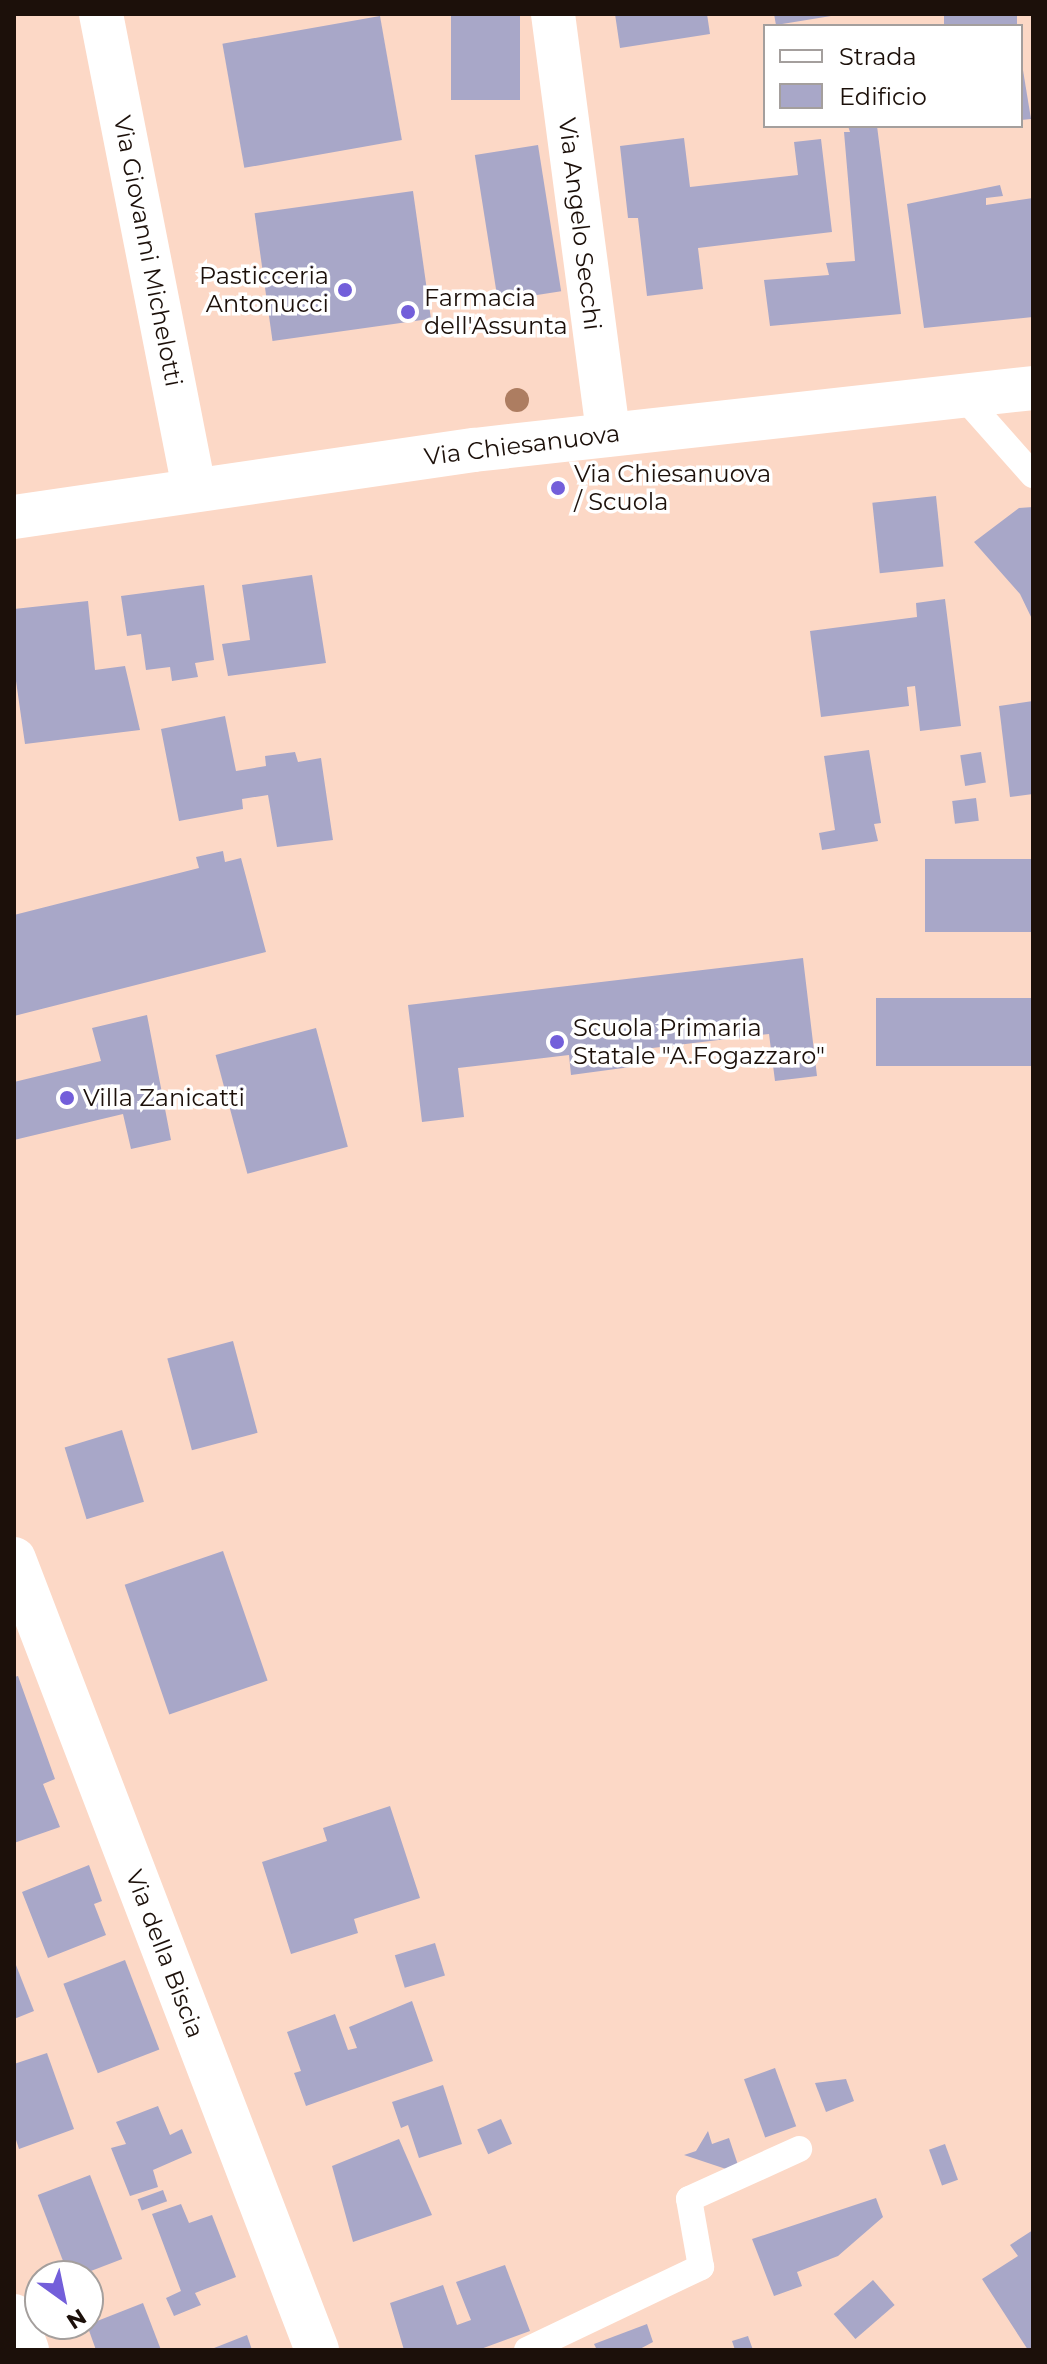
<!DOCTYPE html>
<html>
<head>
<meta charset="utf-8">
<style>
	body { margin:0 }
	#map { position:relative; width:1047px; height:2364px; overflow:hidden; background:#fcd8c6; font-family:Montserrat,sans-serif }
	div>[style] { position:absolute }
	.building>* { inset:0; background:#a8a7c8; transform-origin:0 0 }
	.service>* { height:26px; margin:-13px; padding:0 13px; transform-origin:13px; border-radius:13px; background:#fff }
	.minor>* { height:44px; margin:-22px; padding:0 22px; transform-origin:22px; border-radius:22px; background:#fff }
	.primary>* { height:44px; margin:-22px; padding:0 22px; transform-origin:22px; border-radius:22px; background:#fff }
	.trees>* { width:24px; height:24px; margin:-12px; border-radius:50%; background:#ad7d61 }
	.dots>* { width:22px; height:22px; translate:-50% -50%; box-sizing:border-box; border:4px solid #fff; border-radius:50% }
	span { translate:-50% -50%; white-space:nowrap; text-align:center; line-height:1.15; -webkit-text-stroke:7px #fff; paint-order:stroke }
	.street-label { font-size:24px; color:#1c100a }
	.poi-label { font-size:24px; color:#1c100a }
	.right { translate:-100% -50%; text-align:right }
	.left { translate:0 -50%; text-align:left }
	.frame { position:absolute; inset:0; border:16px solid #1c100a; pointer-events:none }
	.legend { position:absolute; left:763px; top:24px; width:260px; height:104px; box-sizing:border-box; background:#fff; border:2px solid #a49f9d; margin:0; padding:10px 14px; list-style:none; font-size:24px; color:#1c100a }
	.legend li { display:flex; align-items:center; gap:16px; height:40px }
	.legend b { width:40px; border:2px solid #a49f9d }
	.north { position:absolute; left:24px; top:2260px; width:80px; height:80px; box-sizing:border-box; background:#fff; border:2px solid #a49f9d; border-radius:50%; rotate:147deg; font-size:22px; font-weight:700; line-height:32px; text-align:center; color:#1c100a }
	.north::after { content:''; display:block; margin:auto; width:28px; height:36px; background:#735fda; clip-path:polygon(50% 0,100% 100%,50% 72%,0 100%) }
</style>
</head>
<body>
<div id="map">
	<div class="building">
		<div style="left:451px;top:14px;width:69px;height:86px"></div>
		<div style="clip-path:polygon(615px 14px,707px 14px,710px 34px,620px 48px)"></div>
		<div style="clip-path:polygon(774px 14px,831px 14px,831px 16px,776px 25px)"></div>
		<div style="left:944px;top:14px;width:73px;height:12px"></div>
		<div style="left:380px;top:16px;width:126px;height:160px;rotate:80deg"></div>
		<div style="clip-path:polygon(1021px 58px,1031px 119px,1021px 120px)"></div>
		<div style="clip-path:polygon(848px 126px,877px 126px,901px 314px,770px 326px,764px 280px,829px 275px,826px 263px,855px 261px,844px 132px,850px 132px)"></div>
		<div style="clip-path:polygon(684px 138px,690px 187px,798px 175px,794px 142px,821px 139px,832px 232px,698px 248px,703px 289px,647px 296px,638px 218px,628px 218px,620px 146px)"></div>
		<div style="left:538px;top:145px;width:148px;height:64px;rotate:81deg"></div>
		<div style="clip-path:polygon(1000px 185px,1003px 196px,986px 198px,986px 205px,1033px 198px,1033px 317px,924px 328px,907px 204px)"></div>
		<div style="left:413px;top:191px;width:129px;height:160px;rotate:82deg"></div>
		<div style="left:936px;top:496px;width:71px;height:64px;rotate:84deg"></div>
		<div style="clip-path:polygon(1033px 507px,1033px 621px,1020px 594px,974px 542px,1019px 508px)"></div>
		<div style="clip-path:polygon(312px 575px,326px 663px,228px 676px,222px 644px,250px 640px,242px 585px)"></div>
		<div style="clip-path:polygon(204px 585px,214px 660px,195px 663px,198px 677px,172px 681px,170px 667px,146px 670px,141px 634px,127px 636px,121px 596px)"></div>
		<div style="clip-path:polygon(945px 599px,961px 726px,920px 731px,915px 686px,907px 687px,909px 706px,821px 717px,810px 631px,917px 617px,916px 603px)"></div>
		<div style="clip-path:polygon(88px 601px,95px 670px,125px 666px,140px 730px,25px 744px,14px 667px,14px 609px)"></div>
		<div style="clip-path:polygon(1033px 701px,1033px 794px,1010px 797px,999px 706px)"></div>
		<div style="clip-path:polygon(225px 716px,236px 771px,266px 766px,265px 756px,295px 752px,298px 762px,321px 758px,333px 840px,277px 847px,268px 795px,242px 799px,243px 809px,179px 821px,161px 729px)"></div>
		<div style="clip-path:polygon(869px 750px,881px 823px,874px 824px,878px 841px,822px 850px,819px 833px,835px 830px,824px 756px)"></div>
		<div style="left:981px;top:752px;width:31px;height:21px;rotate:81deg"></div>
		<div style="left:976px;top:798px;width:23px;height:24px;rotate:83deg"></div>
		<div style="clip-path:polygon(223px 851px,225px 862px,241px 858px,266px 952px,14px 1016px,14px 915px,199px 868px,196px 857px)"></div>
		<div style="left:1033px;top:859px;width:73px;height:108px;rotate:90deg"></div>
		<div style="clip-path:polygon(803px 958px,817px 1076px,775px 1081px,769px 1034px,636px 1050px,638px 1066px,571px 1075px,569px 1055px,458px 1068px,464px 1117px,422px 1122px,408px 1005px)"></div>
		<div style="left:1033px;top:998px;width:68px;height:157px;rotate:90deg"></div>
		<div style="clip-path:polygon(147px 1015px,171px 1140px,131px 1149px,123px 1114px,14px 1140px,14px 1082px,101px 1061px,92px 1028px)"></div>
		<div style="left:316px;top:1028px;width:123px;height:104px;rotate:75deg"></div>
		<div style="left:233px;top:1341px;width:95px;height:68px;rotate:75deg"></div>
		<div style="left:122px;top:1430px;width:75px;height:60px;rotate:73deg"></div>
		<div style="left:223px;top:1551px;width:137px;height:104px;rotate:71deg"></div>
		<div style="clip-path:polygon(18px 1676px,55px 1779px,43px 1784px,60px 1827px,14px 1843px,14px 1677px)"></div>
		<div style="clip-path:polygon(390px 1806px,420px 1898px,354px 1919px,358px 1933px,291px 1954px,262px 1862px,327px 1841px,323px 1828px)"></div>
		<div style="clip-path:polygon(89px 1865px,102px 1901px,94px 1904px,106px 1935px,48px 1958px,22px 1892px)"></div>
		<div style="left:435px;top:1943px;width:34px;height:42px;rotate:73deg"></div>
		<div style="clip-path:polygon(14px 1960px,34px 2011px,14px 2019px)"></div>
		<div style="left:125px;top:1960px;width:96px;height:66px;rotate:69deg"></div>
		<div style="clip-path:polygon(412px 2001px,433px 2061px,306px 2106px,294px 2073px,301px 2071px,287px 2032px,335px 2014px,348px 2050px,357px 2048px,349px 2027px)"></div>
		<div style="clip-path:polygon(47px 2053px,74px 2129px,19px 2149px,14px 2134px,14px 2064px)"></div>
		<div style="left:775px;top:2068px;width:62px;height:33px;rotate:70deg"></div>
		<div style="clip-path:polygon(846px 2079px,854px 2101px,826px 2112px,815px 2083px)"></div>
		<div style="clip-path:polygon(443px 2085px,462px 2144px,419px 2158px,408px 2125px,401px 2128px,392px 2102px)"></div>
		<div style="clip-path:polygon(158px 2106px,170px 2135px,182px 2129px,192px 2153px,153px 2170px,158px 2187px,130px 2196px,111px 2148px,126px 2144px,116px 2122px)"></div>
		<div style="left:501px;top:2119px;width:27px;height:26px;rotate:66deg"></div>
		<div style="clip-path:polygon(708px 2131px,712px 2144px,729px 2138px,741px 2174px,684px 2155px,696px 2151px)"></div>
		<div style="clip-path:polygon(399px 2139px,432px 2215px,353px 2242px,332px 2166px)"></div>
		<div style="left:945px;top:2144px;width:38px;height:17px;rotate:70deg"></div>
		<div style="left:90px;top:2175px;width:90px;height:56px;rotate:69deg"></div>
		<div style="left:163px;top:2190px;width:12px;height:27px;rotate:70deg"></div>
		<div style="clip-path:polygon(876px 2198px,883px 2217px,838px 2256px,797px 2272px,802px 2286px,774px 2296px,752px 2239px)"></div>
		<div style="clip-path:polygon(181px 2204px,189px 2223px,212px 2215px,236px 2277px,195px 2293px,201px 2305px,174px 2316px,166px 2298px,181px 2291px,152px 2214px)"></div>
		<div style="clip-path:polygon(1033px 2230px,1033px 2350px,1028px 2350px,982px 2279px,1018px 2256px,1010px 2245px)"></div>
		<div style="clip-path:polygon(505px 2265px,530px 2331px,478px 2350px,404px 2350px,390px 2303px,443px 2285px,457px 2325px,471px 2320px,456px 2282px)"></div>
		<div style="left:873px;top:2280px;width:33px;height:52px;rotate:49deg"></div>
		<div style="clip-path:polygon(143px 2303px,161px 2350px,96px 2350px,87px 2325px)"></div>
		<div style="clip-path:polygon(647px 2324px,653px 2342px,638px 2350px,597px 2350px,594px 2344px)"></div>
		<div style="clip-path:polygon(247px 2335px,252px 2350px,209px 2350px)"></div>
		<div style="clip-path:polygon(748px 2336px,753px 2350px,735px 2350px,732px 2341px)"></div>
	</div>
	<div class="service">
		<div style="left:962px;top:395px;width:107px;rotate:48.4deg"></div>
		<div style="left:527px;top:2350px;width:193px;rotate:-25.5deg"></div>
		<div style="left:701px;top:2267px;width:69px;rotate:-100deg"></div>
		<div style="left:689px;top:2199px;width:121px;rotate:-24.4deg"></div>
	</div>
	<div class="minor">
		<div style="left:101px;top:14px;width:484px;rotate:78.9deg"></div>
		<div style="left:553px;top:14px;width:424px;rotate:82.5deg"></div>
		<div style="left:14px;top:1559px;width:847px;rotate:69.04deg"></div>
		<div style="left:14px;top:2316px;width:36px;rotate:69deg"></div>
	</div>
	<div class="primary">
		<div style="left:14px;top:517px;width:465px;rotate:-8.3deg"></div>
		<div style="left:474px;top:450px;width:562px;rotate:-6.33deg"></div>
	</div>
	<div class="trees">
		<div style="left:517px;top:400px"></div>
	</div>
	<div class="dots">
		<div style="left:345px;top:290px;background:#735fda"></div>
		<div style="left:408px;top:312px;background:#735fda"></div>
		<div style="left:558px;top:488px;background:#735fda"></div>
		<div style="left:557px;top:1042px;background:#735fda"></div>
		<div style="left:67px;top:1098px;background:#735fda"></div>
	</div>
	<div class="street-label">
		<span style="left:580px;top:224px;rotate:83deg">Via Angelo Secchi</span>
		<span style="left:148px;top:251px;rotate:79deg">Via Giovanni Michelotti</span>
		<span style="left:522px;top:445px;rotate:-7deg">Via Chiesanuova</span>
		<span style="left:165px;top:1954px;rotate:69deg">Via della Biscia</span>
	</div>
	<div class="poi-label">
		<span class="right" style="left:329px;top:290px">Pasticceria<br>Antonucci</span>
		<span class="left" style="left:424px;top:312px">Farmacia<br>dell'Assunta</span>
		<span class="left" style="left:574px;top:488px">Via Chiesanuova<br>/ Scuola</span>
		<span class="left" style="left:573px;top:1042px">Scuola Primaria<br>Statale "A.Fogazzaro"</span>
		<span class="left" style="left:83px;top:1098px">Villa Zanicatti</span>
	</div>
	<div class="frame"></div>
	<ul class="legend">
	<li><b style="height:10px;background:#fff"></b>Strada</li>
	<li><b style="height:22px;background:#a8a7c8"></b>Edificio</li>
	</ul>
	<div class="north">N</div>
</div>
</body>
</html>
